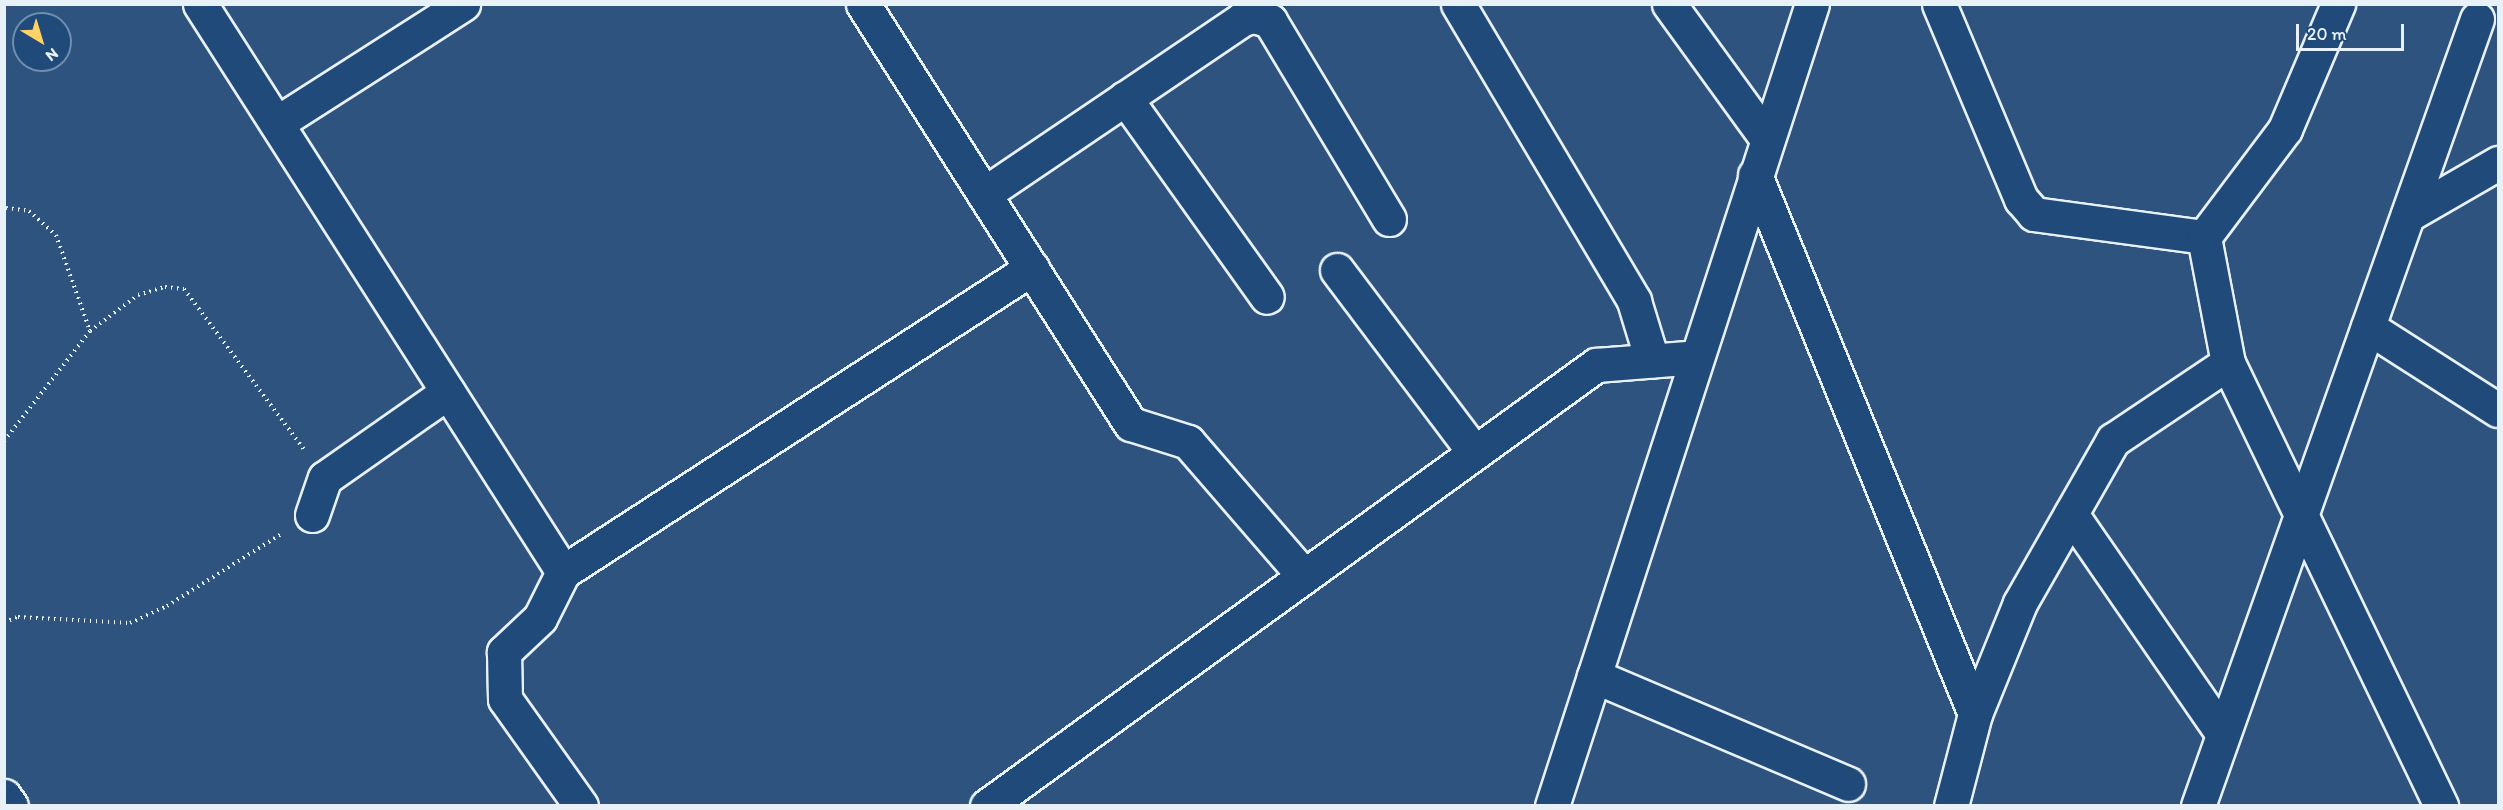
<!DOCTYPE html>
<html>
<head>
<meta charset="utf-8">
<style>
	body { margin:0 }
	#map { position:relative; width:2503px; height:810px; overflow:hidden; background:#2e537e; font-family:Itim,sans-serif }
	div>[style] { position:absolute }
	.path>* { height:4px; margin-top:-2px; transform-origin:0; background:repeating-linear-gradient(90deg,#e8f1f8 0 1.5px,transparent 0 6px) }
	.roads { filter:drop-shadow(2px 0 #e8f1f8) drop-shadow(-2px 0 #e8f1f8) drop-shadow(0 2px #e8f1f8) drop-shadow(0 -2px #e8f1f8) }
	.minor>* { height:33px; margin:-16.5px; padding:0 16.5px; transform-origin:16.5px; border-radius:16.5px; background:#1f4a7a }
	span { translate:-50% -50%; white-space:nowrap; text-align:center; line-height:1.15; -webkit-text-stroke:5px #1f4a7a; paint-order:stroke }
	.frame { position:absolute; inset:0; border:6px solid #e8f1f8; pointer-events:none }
	.north { position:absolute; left:12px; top:12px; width:60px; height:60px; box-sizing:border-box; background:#1f4a7a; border:2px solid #6f8dac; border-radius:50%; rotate:142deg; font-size:16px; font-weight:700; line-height:24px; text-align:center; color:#e8f1f8 }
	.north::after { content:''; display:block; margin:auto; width:21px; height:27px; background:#ffd166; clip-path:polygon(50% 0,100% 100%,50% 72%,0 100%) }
	.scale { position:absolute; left:2296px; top:24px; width:108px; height:27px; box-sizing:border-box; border:3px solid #e8f1f8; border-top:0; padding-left:8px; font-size:18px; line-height:21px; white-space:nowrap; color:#e8f1f8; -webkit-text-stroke:4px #1f4a7a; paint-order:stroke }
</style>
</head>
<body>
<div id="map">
	<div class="path">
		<div style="left:6px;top:208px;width:23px;rotate:7deg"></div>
		<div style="left:29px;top:211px;width:36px;rotate:42deg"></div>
		<div style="left:56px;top:235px;width:102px;rotate:70.5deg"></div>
		<div style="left:4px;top:441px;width:140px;rotate:-52deg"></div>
		<div style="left:90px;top:331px;width:60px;rotate:-36.9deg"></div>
		<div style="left:138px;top:295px;width:28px;rotate:-17deg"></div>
		<div style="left:165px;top:287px;width:19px;rotate:6deg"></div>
		<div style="left:184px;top:289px;width:202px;rotate:53.2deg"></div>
		<div style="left:4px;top:622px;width:15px;rotate:-20deg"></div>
		<div style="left:18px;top:617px;width:112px;rotate:3.1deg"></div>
		<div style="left:130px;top:623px;width:41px;rotate:-24.7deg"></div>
		<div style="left:167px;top:606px;width:137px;rotate:-32.2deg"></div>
	</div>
	<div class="roads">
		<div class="minor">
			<div style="left:200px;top:4px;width:674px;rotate:57.42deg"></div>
			<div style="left:563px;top:572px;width:51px;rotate:116.6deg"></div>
			<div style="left:540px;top:618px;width:50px;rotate:136.6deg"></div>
			<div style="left:504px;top:652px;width:47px;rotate:88.8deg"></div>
			<div style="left:505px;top:699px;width:131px;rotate:54.6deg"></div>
			<div style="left:863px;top:4px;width:498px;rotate:57.5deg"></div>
			<div style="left:1131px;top:424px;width:60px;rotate:17.5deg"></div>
			<div style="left:1188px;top:442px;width:177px;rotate:49.1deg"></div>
			<div style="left:1458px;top:4px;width:345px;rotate:59.3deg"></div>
			<div style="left:1634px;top:301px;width:62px;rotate:73deg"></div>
			<div style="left:1669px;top:4px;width:167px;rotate:54deg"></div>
			<div style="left:1939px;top:4px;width:212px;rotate:67.2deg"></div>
			<div style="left:2021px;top:199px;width:20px;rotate:49deg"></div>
			<div style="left:2034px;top:214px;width:172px;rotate:7.7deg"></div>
			<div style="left:1125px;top:98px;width:244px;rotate:54.5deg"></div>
			<div style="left:277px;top:123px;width:221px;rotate:-32.6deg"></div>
			<div style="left:1755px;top:175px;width:582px;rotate:67.8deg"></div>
			<div style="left:984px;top:194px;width:312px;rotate:-34.1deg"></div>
			<div style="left:1242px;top:19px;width:12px;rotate:-14deg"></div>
			<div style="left:1254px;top:16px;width:17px;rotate:17deg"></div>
			<div style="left:1270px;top:21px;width:231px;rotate:59deg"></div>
			<div style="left:2408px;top:215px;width:104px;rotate:-30deg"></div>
			<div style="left:1337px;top:270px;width:228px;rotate:53deg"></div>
			<div style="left:2368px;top:327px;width:154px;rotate:32.6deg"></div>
			<div style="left:2228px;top:363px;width:128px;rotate:-100.8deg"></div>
			<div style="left:2204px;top:237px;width:135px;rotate:-53.1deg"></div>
			<div style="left:2285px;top:129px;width:136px;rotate:-67deg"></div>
			<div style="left:2071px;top:514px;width:267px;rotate:55.4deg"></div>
			<div style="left:312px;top:515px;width:39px;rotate:-71deg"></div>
			<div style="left:325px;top:478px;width:150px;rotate:-35deg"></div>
			<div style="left:563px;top:572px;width:559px;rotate:-32.95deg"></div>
			<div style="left:1594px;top:676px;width:276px;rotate:23deg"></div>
			<div style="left:4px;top:796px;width:12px;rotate:55deg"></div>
			<div style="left:987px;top:806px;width:752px;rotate:-35.91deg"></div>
			<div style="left:1596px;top:365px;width:101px;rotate:-4.5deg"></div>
			<div style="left:1552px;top:806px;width:843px;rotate:-72.04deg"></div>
			<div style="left:1951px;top:806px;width:95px;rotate:-75.4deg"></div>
			<div style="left:1975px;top:714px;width:120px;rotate:-67.9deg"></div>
			<div style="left:2020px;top:603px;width:188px;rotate:-60.3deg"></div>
			<div style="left:2113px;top:440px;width:138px;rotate:-33.8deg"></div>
			<div style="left:2228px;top:363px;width:492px;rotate:64.3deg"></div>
			<div style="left:2198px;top:806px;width:835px;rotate:-70.48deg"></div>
		</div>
	</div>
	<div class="frame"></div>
	<div class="north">N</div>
	<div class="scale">20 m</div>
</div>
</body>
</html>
